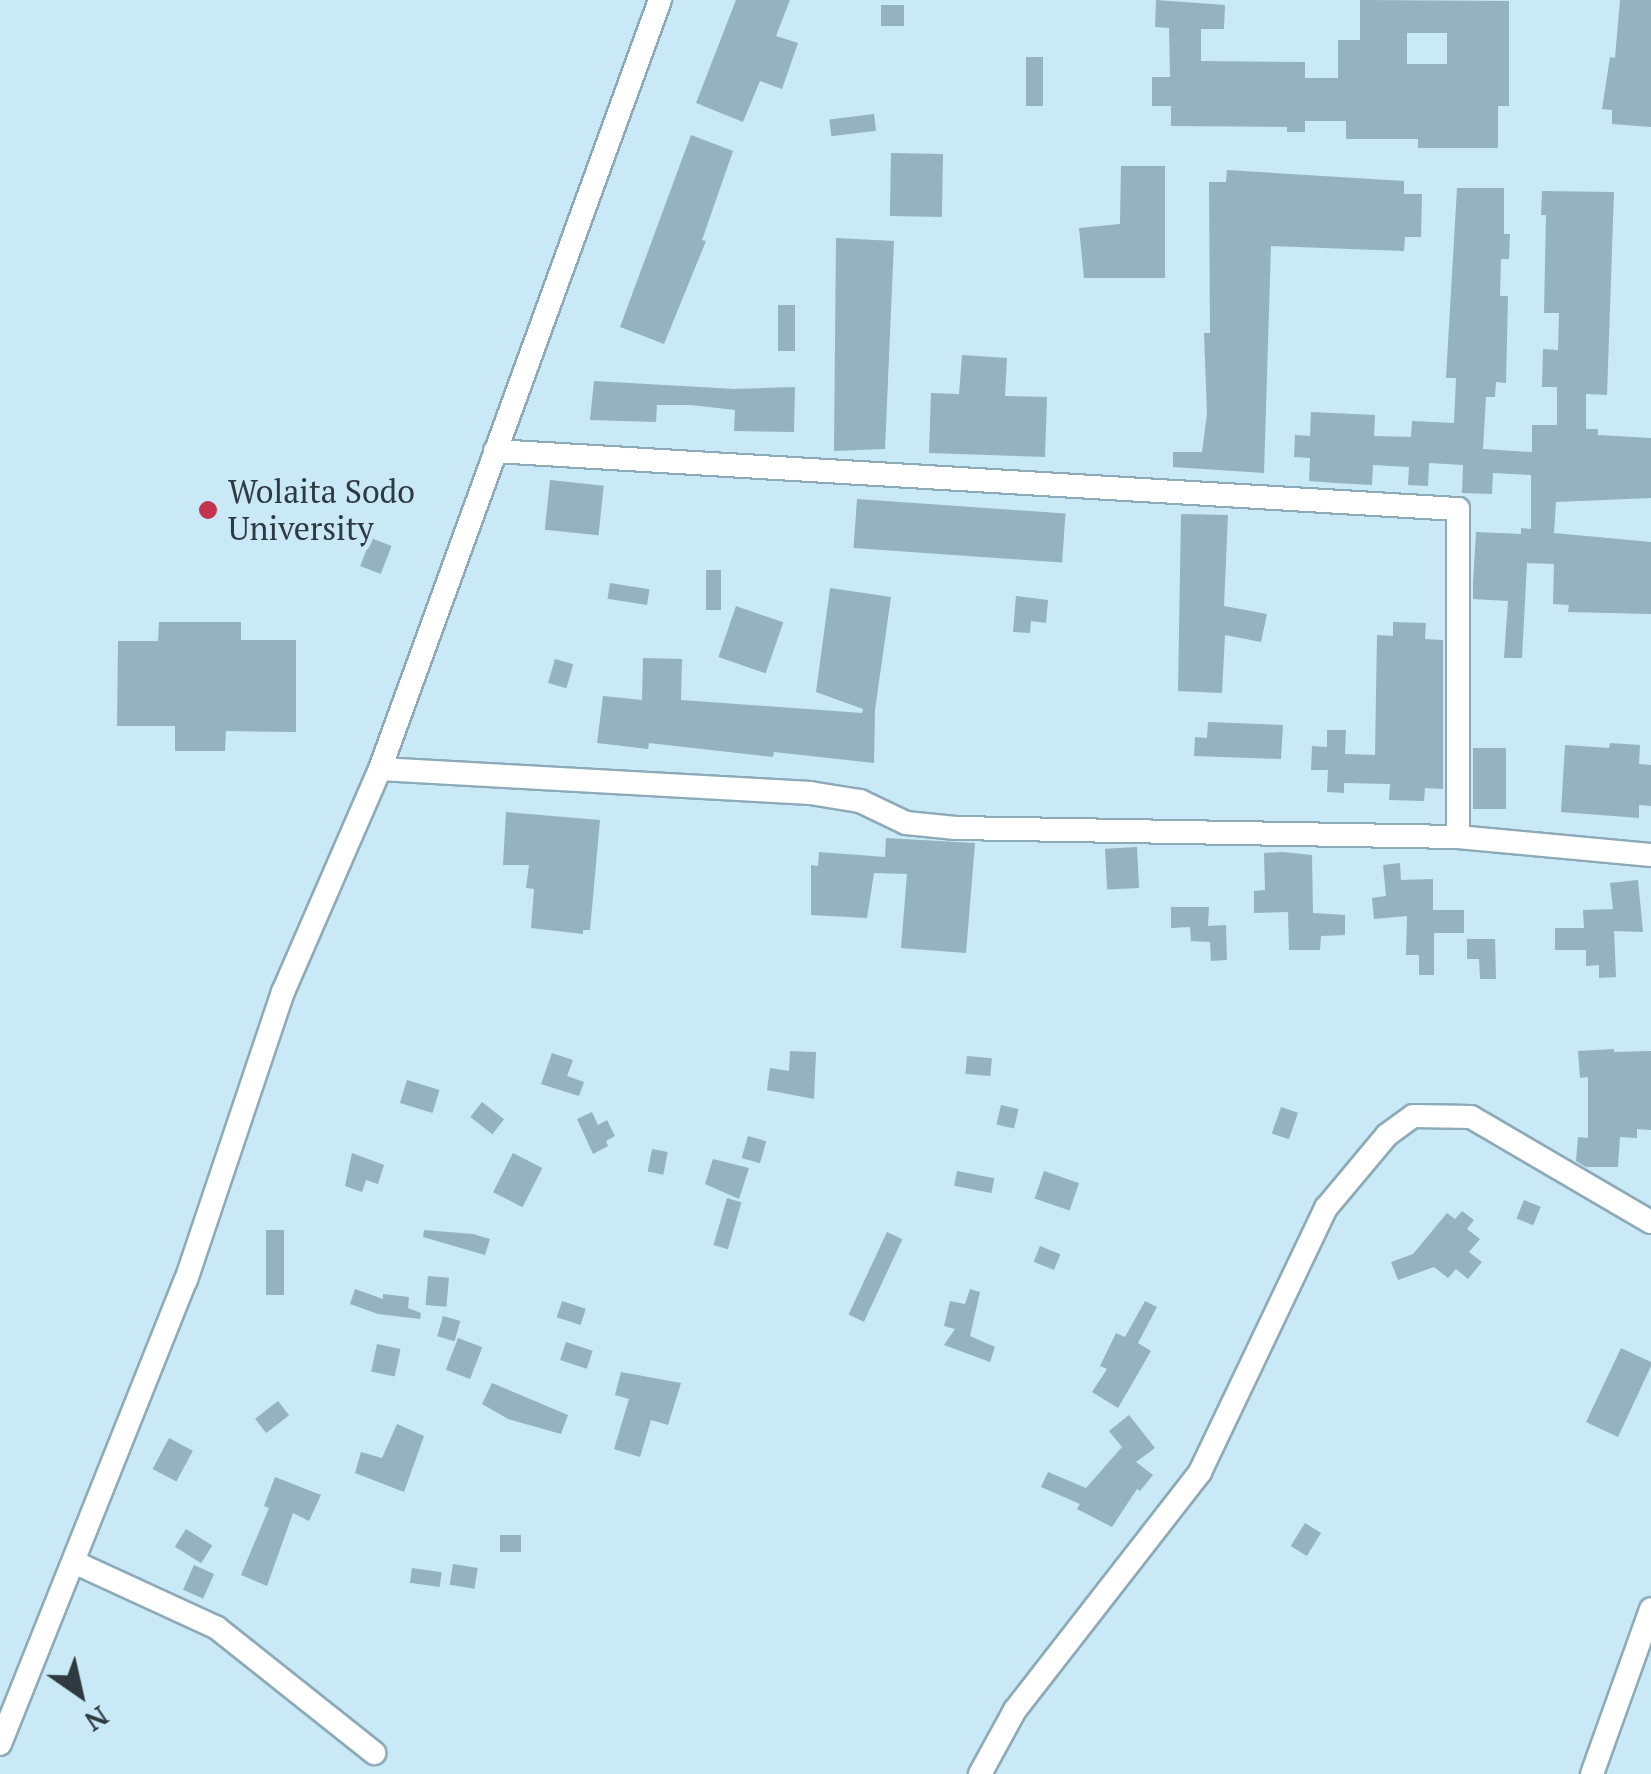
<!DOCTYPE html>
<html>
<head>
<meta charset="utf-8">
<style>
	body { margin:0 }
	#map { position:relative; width:1651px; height:1774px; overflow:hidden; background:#c9e9f7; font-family:"PT Serif",serif }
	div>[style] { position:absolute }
	.building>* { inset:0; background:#94b2bf; transform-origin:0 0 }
	.roads { filter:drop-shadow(2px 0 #8caab7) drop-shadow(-2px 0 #8caab7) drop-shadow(0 2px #8caab7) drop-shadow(0 -2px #8caab7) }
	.street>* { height:22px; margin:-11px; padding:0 11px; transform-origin:11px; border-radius:11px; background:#fff }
	.dots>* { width:28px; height:28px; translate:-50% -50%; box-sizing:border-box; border:5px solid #c9e9f7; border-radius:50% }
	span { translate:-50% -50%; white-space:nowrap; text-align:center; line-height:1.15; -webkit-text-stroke:10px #c9e9f7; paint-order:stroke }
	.poi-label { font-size:32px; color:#2e3a40 }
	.left { translate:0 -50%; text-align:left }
	.north { position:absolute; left:30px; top:1644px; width:100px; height:100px; -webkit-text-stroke:8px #c9e9f7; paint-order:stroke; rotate:146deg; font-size:28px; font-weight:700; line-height:40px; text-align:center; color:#2e3a40 }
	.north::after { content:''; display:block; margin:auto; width:35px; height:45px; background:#2e3a40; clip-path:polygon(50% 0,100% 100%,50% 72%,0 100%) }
</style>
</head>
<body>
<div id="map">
	<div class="building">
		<div style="clip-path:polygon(736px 0,790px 0,776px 36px,798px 43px,782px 89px,760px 81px,743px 122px,696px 103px)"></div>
		<div style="clip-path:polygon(evenodd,1156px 0,1225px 5px,1224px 29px,1201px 29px,1201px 61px,1305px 62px,1305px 78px,1338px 78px,1338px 40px,1360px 40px,1360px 0,1509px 1px,1509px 106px,1498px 106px,1498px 148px,1418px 148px,1418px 139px,1346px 139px,1346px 121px,1305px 121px,1305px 132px,1287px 132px,1287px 127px,1171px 126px,1171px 106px,1152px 106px,1152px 77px,1170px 77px,1169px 28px,1155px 27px,1156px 0,1407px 33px,1447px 33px,1447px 64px,1407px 64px,1407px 33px)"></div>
		<div style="clip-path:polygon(1620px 0,1651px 0,1651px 127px,1612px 124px,1612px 110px,1602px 109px,1610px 57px,1615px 58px)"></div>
		<div style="left:904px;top:5px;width:21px;height:23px;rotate:90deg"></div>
		<div style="left:1026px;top:57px;width:17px;height:49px"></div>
		<div style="left:874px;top:114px;width:17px;height:45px;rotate:83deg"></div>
		<div style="clip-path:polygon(691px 135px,733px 151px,702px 240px,706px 241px,664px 344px,620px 327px)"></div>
		<div style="left:891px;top:153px;width:52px;height:63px;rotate:1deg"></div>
		<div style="clip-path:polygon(1121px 166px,1165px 166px,1165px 278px,1084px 278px,1079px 228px,1120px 224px)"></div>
		<div style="clip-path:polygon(1227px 170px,1404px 181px,1404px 194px,1422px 194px,1421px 237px,1405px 237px,1404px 251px,1271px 246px,1264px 473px,1173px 467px,1173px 452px,1202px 452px,1207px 414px,1204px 333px,1210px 333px,1209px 182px,1226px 182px)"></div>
		<div style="clip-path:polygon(1457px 188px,1504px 188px,1504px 234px,1510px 234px,1509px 259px,1501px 259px,1500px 296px,1508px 296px,1506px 383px,1496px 382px,1495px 397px,1486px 397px,1483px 449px,1532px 452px,1532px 425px,1557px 425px,1557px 387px,1542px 387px,1543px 349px,1558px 350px,1559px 313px,1544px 313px,1546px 215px,1541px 215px,1542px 191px,1614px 192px,1607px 395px,1586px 394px,1586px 429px,1598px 429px,1598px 435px,1651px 438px,1651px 498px,1556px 502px,1554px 533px,1651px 542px,1651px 614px,1568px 612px,1569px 605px,1553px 604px,1554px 564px,1527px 563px,1522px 658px,1504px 658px,1508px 601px,1473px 599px,1473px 583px,1476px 532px,1521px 534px,1521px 528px,1531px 529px,1531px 475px,1493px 473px,1492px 494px,1462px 493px,1463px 465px,1429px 463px,1428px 486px,1408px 485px,1409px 467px,1373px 465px,1372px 485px,1335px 483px,1309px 481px,1310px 458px,1294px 457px,1295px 435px,1310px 436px,1311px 412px,1375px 415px,1374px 436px,1411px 437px,1412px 421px,1454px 423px,1456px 378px,1446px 378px)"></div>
		<div style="clip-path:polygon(836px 238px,894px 241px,885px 449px,834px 451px)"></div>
		<div style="left:778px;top:305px;width:17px;height:46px"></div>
		<div style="clip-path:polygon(962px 355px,1007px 358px,1005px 396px,1047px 397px,1045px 457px,929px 453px,931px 393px,959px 394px)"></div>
		<div style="clip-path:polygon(594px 381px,735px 389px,795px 387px,794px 432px,734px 431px,735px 410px,691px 405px,657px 405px,656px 422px,590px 420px)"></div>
		<div style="left:550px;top:480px;width:54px;height:50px;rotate:6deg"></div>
		<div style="left:857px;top:499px;width:209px;height:49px;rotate:4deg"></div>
		<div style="clip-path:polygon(1181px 514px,1228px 515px,1224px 606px,1267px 614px,1261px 642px,1225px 635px,1222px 693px,1178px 691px)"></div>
		<div style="left:371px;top:538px;width:22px;height:30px;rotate:21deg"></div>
		<div style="left:706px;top:570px;width:15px;height:40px"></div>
		<div style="left:610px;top:583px;width:40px;height:16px;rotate:9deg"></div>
		<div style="clip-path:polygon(830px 588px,891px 597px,875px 710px,874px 763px,774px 752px,773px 757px,649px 743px,648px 749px,597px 743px,603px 696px,642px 700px,643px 658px,682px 659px,681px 700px,862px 713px,863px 709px,816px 692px)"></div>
		<div style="clip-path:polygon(1016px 596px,1048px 600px,1046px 623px,1031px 621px,1030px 633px,1013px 632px)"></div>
		<div style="left:736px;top:606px;width:50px;height:54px;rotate:19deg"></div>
		<div style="clip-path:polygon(159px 622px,241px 622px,241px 640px,296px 640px,296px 732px,226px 731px,225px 751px,175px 751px,175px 726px,117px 726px,118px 641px,158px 641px)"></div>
		<div style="clip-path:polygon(1393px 622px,1426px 623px,1425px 639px,1443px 640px,1443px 789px,1425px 788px,1424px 801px,1389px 800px,1390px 784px,1344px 783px,1344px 793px,1327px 792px,1328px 770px,1311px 770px,1312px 746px,1327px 747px,1327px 730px,1346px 730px,1345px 754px,1375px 755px,1377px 635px,1393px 636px)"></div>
		<div style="left:555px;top:659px;width:19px;height:25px;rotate:16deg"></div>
		<div style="clip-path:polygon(1208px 722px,1283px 725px,1281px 759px,1194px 756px,1195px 737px,1207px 738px)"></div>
		<div style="clip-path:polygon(1610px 743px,1640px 745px,1639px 764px,1651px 765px,1651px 806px,1639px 805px,1639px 818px,1561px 812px,1565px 745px,1609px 748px)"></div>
		<div style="left:1473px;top:748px;width:33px;height:61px"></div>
		<div style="clip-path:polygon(506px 812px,600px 820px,590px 930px,583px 930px,583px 934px,531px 928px,534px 889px,526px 888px,529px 865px,503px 865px)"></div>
		<div style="clip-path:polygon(886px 838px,975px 843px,966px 953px,901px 948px,907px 874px,874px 873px,867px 918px,811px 915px,811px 865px,818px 866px,819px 852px,885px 857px)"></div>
		<div style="left:1137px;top:847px;width:41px;height:32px;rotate:87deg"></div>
		<div style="clip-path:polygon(1283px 852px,1312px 855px,1313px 913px,1345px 915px,1345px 935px,1321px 936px,1320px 950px,1289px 950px,1288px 912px,1254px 913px,1254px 891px,1265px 890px,1264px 853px)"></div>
		<div style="clip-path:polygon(1400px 863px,1401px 880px,1433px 879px,1433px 910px,1464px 910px,1464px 933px,1434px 933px,1434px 975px,1419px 975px,1419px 955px,1406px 955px,1407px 916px,1374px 919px,1372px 898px,1386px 896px,1383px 865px)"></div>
		<div style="clip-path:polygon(1638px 880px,1643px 932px,1614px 931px,1616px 977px,1599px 978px,1599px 965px,1586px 966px,1586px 950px,1555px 950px,1555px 928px,1584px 928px,1583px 910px,1613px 909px,1610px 883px)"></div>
		<div style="clip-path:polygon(1171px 907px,1209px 907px,1208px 926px,1226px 925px,1227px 960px,1211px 961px,1210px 942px,1191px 941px,1190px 927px,1171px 928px)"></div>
		<div style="clip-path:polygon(1467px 939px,1495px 939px,1496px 979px,1480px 979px,1479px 959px,1467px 959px)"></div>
		<div style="clip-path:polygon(1614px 1049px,1614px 1052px,1651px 1051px,1651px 1130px,1637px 1129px,1637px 1138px,1620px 1137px,1618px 1167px,1586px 1167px,1576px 1161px,1578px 1137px,1588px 1138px,1588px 1077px,1580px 1078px,1578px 1051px)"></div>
		<div style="clip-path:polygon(790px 1051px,816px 1052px,814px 1099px,767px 1090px,770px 1068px,789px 1071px)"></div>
		<div style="clip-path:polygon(552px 1053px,573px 1060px,567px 1076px,584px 1082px,579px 1096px,541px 1084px)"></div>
		<div style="left:967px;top:1056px;width:25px;height:18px;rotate:5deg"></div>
		<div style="left:407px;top:1080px;width:34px;height:24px;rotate:17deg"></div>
		<div style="left:482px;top:1102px;width:28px;height:19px;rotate:38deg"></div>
		<div style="left:1001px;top:1105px;width:18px;height:20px;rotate:13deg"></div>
		<div style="left:1281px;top:1107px;width:18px;height:28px;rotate:19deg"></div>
		<div style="clip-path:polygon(592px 1112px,598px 1125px,607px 1120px,615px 1136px,606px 1141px,608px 1146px,593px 1154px,577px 1119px)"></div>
		<div style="left:748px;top:1136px;width:19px;height:23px;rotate:16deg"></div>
		<div style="left:652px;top:1149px;width:16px;height:23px;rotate:11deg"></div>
		<div style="clip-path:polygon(352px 1153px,384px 1165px,378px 1184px,366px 1180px,362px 1192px,345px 1186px)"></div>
		<div style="left:513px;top:1153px;width:33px;height:44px;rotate:27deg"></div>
		<div style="clip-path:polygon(713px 1159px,749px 1168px,739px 1199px,705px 1184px)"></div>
		<div style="left:957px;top:1171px;width:38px;height:15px;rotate:11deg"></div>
		<div style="left:1044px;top:1171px;width:37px;height:29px;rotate:19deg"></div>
		<div style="left:727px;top:1198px;width:15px;height:49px;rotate:16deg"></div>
		<div style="left:1524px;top:1200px;width:18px;height:20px;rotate:22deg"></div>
		<div style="clip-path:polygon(1462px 1211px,1474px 1220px,1467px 1229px,1480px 1239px,1469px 1252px,1482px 1262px,1468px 1279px,1456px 1269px,1448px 1278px,1434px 1267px,1398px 1280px,1391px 1262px,1413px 1254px,1447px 1213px,1455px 1219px)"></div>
		<div style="left:266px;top:1230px;width:18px;height:65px"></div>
		<div style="clip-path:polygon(424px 1230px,473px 1234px,490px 1239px,485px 1255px,423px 1237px)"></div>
		<div style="left:887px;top:1232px;width:17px;height:91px;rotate:25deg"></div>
		<div style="left:1040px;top:1246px;width:22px;height:17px;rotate:22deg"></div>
		<div style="left:428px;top:1276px;width:21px;height:29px;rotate:5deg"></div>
		<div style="clip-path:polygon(355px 1289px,383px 1299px,383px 1294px,409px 1297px,408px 1308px,421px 1313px,420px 1319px,378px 1314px,350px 1304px)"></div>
		<div style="clip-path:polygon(970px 1289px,980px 1292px,970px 1336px,995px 1347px,990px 1362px,944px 1345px,955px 1329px,944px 1326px,950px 1301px,965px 1304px)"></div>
		<div style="left:562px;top:1301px;width:25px;height:17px;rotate:18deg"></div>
		<div style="clip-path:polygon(1145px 1301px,1157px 1307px,1138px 1343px,1151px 1351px,1118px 1408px,1092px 1392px,1107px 1369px,1100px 1366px,1116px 1333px,1125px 1337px)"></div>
		<div style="left:443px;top:1316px;width:18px;height:21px;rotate:16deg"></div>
		<div style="left:458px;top:1338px;width:26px;height:34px;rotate:21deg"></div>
		<div style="left:566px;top:1342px;width:28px;height:19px;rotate:18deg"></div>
		<div style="left:377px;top:1344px;width:24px;height:28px;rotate:12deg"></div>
		<div style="clip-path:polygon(1621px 1348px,1651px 1362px,1651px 1366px,1618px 1437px,1586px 1422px)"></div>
		<div style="clip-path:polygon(621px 1372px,681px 1383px,668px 1425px,651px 1420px,640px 1457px,614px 1449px,629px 1399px,615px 1395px)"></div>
		<div style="clip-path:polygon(492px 1383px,568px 1415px,561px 1434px,508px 1419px,482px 1404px)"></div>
		<div style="left:278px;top:1401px;width:18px;height:29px;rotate:52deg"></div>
		<div style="clip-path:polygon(1129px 1415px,1155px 1448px,1136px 1462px,1153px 1475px,1140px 1491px,1137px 1489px,1112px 1527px,1077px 1509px,1080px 1504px,1041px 1487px,1048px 1472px,1086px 1488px,1122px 1447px,1109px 1431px)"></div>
		<div style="clip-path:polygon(397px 1424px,424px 1436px,404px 1492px,355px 1473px,361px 1452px,382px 1458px)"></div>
		<div style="left:169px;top:1438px;width:27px;height:35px;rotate:28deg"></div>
		<div style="clip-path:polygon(275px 1477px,321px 1495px,309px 1521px,293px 1513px,267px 1586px,241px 1575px,269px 1508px,264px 1506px)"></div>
		<div style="left:1305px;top:1523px;width:19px;height:27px;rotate:32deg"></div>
		<div style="left:186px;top:1529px;width:31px;height:21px;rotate:32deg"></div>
		<div style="left:500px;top:1535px;width:21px;height:17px"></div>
		<div style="left:453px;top:1564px;width:25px;height:21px;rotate:9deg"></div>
		<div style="left:194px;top:1565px;width:22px;height:27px;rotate:24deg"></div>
		<div style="left:412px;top:1568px;width:30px;height:15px;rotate:8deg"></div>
	</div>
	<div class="roads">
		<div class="street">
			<div style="left:495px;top:451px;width:965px;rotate:3.45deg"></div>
			<div style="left:1458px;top:509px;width:328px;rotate:90deg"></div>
			<div style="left:380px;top:769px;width:431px;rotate:3.2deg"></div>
			<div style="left:810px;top:793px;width:51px;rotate:9.1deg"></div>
			<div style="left:860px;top:801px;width:51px;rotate:25.6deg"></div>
			<div style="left:906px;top:823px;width:50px;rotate:5.7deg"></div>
			<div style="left:956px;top:828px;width:502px;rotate:1.03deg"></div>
			<div style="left:1458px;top:837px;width:194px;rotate:5.3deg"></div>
			<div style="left:76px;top:1563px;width:155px;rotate:24.7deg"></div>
			<div style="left:217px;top:1628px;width:201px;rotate:38.5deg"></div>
			<div style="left:0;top:1744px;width:500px;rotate:-68.2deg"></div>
			<div style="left:186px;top:1280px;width:304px;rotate:-71.4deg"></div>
			<div style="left:283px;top:992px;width:243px;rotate:-66.5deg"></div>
			<div style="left:380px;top:769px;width:818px;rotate:-69.99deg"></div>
			<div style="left:980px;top:1774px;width:73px;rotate:-61.3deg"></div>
			<div style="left:1015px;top:1710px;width:301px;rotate:-52.1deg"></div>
			<div style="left:1200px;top:1472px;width:293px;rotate:-64.5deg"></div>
			<div style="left:1326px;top:1208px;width:95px;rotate:-50.1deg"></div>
			<div style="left:1387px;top:1135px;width:32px;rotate:-36deg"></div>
			<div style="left:1413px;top:1116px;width:58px;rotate:1deg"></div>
			<div style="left:1471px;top:1117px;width:208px;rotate:30.3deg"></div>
			<div style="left:1592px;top:1774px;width:175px;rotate:-70.3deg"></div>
		</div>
	</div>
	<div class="dots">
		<div style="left:208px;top:510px;background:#c4334e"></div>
	</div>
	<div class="poi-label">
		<span class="left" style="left:228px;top:510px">Wolaita Sodo<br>University</span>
	</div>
	<div class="north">N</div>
</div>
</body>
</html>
